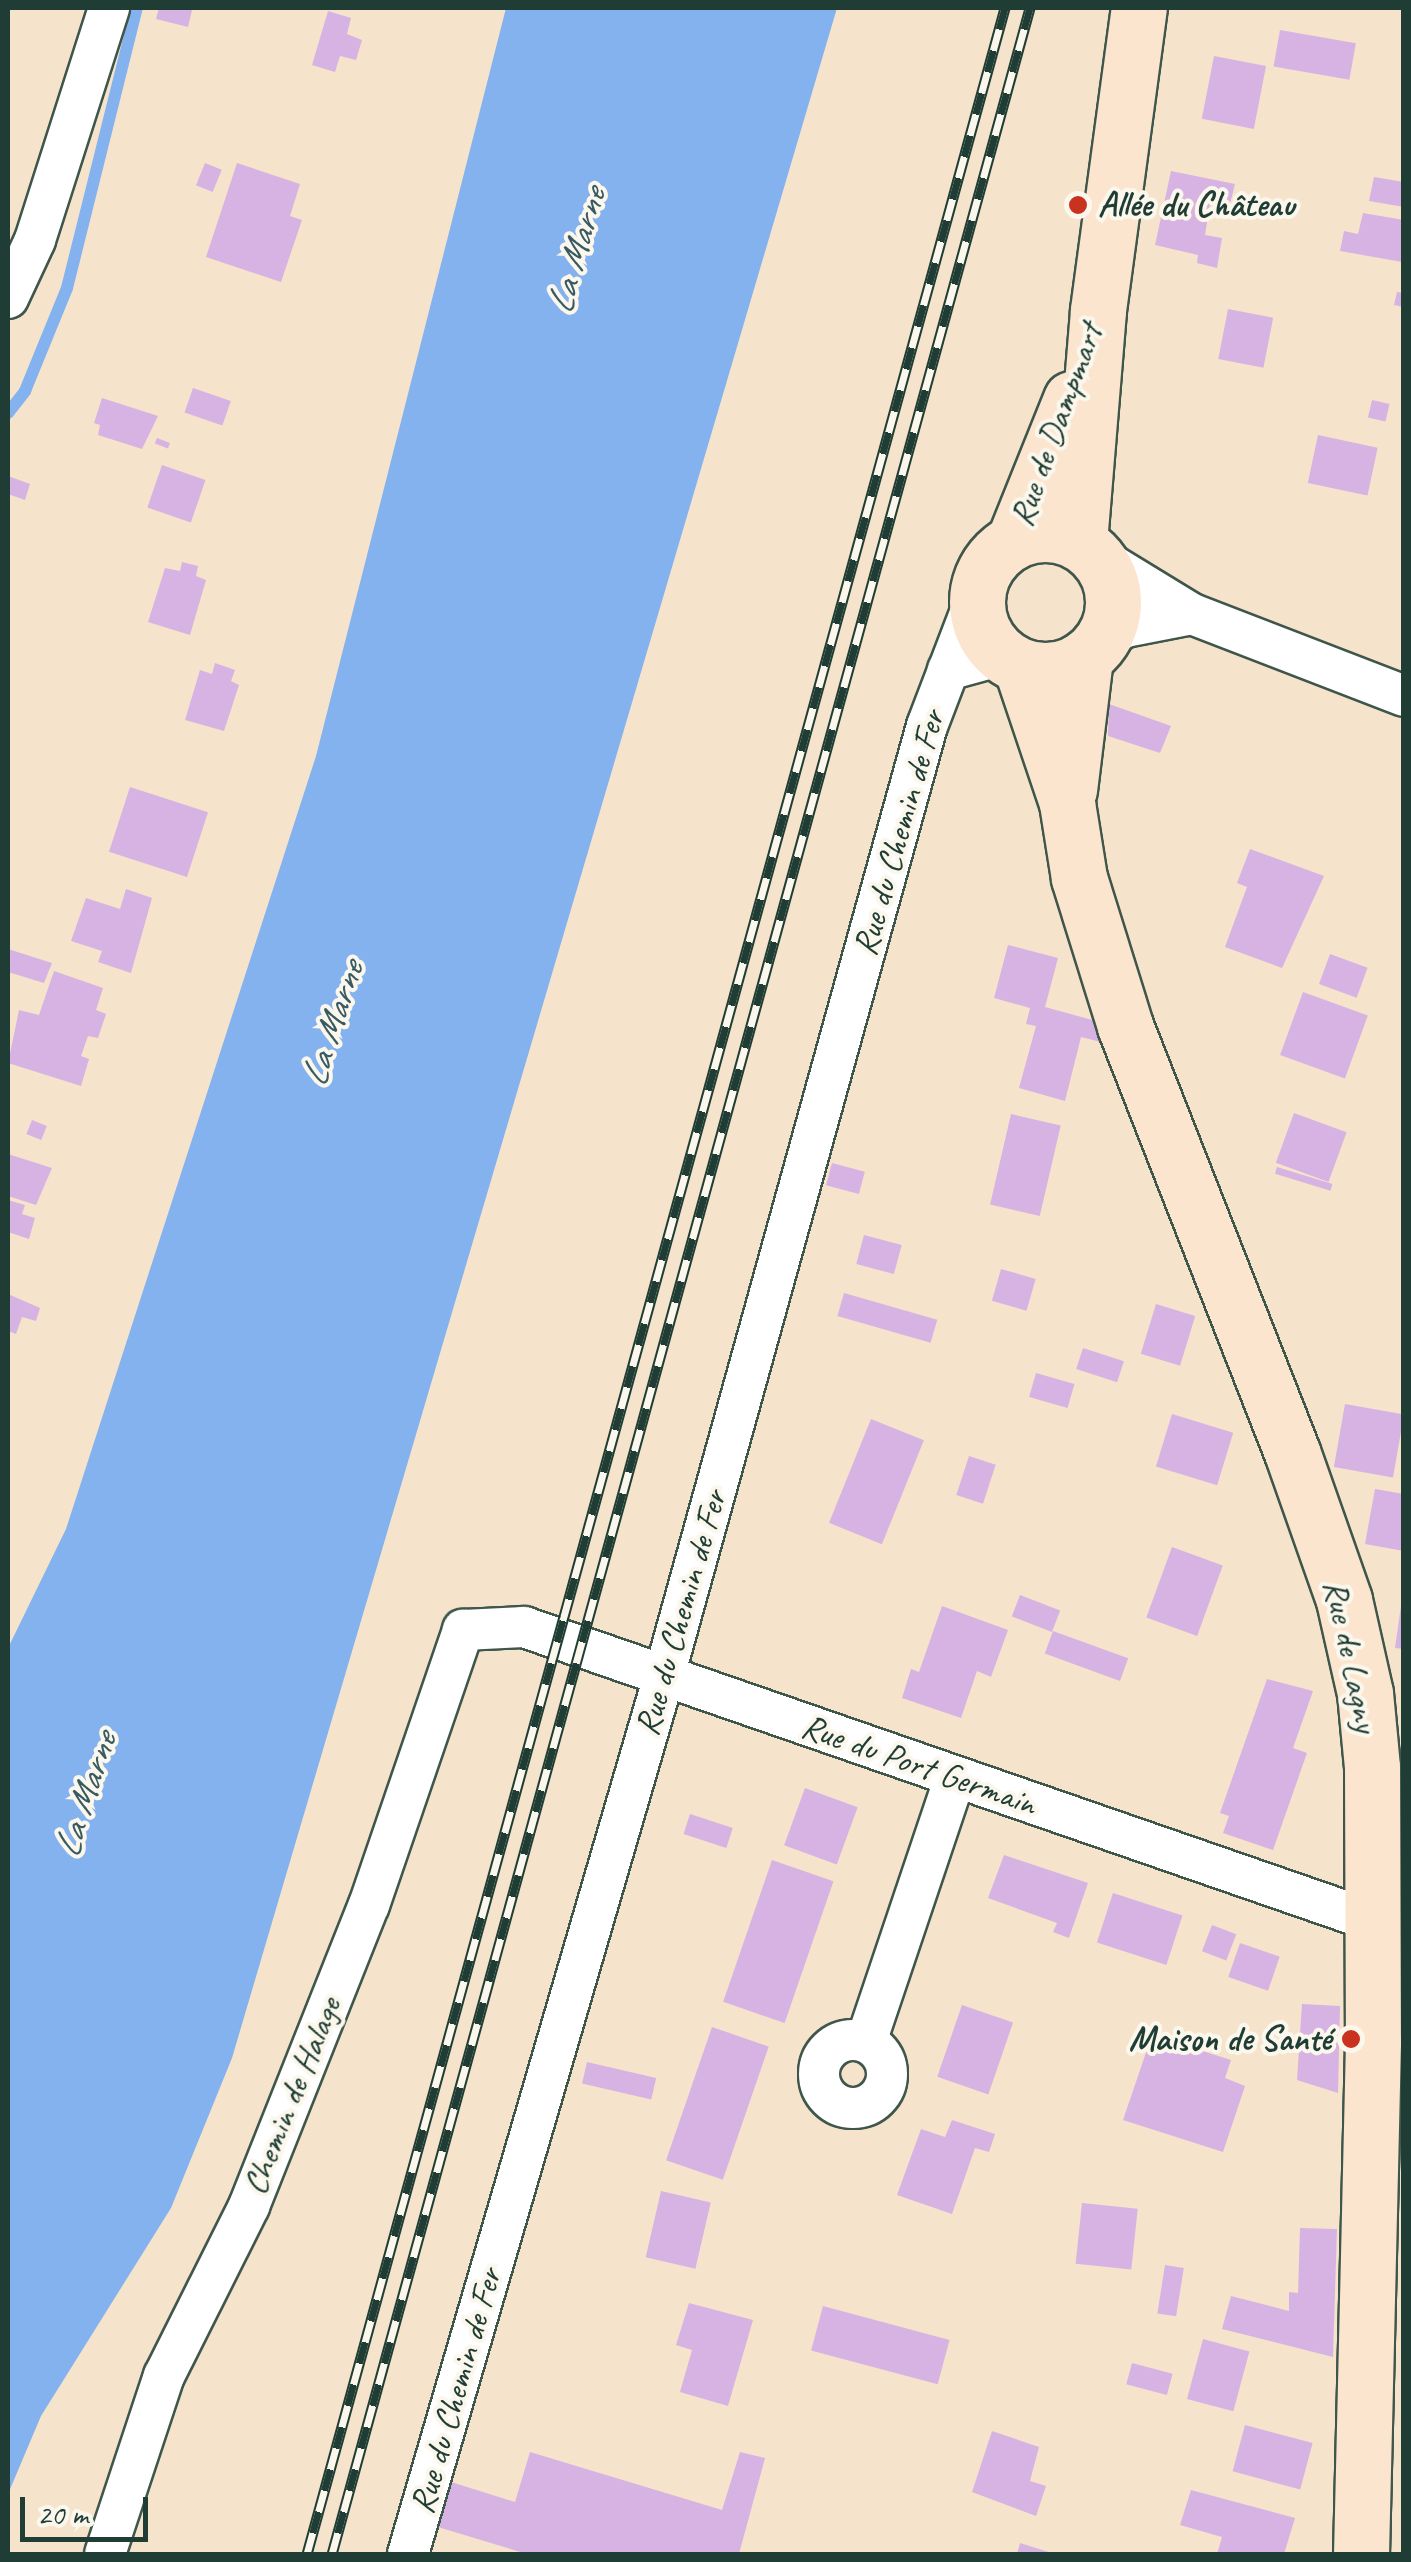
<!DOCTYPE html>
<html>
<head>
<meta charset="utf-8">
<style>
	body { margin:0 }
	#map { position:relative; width:1411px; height:2562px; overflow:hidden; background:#f6e3cc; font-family:Caveat,sans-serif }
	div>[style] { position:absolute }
	.water>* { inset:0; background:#83b2ee }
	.stream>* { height:12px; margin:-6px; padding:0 6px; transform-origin:6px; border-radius:6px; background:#83b2ee }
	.building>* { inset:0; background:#d7b3e3; transform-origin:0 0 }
	.roads { filter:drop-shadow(2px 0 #3f564b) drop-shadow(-2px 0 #3f564b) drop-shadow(0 2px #3f564b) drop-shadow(0 -2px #3f564b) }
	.street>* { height:40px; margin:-20px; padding:0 20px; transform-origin:20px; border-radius:20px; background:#fff }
	.street>.ring { margin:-20px; padding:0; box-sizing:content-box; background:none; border:40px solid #fff; border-radius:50% }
	.secondary>* { height:55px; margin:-27.5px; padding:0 27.5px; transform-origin:27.5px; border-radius:27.5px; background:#fbe5cf }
	.secondary>.ring { margin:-27.5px; padding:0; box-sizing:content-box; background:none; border:55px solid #fbe5cf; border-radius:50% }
	.rail>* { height:11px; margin-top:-5.5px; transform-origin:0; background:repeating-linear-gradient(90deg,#fbf7ec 0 22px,#1f3d34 0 44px); box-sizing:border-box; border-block:2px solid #1f3d34 }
	.dots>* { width:28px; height:28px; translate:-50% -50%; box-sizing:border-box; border:5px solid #fbf7ec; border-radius:50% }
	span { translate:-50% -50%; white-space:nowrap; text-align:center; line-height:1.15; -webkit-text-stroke:8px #fbf7ec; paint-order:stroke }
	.poi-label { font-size:35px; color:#1f3d34; font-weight:700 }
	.left { translate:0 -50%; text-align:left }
	.right { translate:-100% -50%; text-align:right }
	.street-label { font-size:35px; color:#1f3d34 }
	.water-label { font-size:38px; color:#385a62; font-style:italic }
	.frame { position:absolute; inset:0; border:10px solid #1f3d34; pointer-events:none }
	.scale { position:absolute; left:20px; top:2497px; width:128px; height:45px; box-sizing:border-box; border:5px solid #1f3d34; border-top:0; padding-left:12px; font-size:30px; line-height:35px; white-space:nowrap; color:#1f3d34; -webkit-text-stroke:8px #fbf7ec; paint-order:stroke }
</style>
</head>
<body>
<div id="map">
	<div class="water">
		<div style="clip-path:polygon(506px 8px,837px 8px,232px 2058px,171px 2208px,41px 2416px,8px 2494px,8px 1648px,66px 1529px,316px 756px)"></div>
	</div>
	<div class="stream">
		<div style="left:8px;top:413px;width:28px;rotate:-52deg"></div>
		<div style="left:25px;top:391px;width:111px;rotate:-67.8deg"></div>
		<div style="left:67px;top:288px;width:289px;rotate:-76deg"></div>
	</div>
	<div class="building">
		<div style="clip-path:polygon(159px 8px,192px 10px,188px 27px,156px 19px)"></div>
		<div style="clip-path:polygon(328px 11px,351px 18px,347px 34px,362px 40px,356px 60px,340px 56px,335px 72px,312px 65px)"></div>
		<div style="left:1280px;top:30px;width:77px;height:37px;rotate:10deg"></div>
		<div style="left:1214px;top:56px;width:53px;height:64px;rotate:11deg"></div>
		<div style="left:205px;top:163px;width:18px;height:24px;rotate:22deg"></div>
		<div style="clip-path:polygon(237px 163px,300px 184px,290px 216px,302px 220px,281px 282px,206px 257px)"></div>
		<div style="clip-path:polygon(1171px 171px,1235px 184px,1229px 208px,1210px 204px,1205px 235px,1222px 238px,1217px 268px,1197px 263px,1198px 255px,1155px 245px)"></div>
		<div style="clip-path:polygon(1374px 177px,1404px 182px,1404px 207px,1369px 201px)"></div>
		<div style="clip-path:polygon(1363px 213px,1404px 220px,1402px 262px,1340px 251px,1344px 231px,1358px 234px)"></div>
		<div style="clip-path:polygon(1397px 292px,1404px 293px,1404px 307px,1394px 305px)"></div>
		<div style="left:1228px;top:309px;width:46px;height:51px;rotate:11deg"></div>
		<div style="left:193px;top:388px;width:40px;height:26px;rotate:19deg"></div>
		<div style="clip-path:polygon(102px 398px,158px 416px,142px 449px,98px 435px,100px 425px,94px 423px)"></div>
		<div style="left:1372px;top:400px;width:18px;height:18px;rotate:13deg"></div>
		<div style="left:1318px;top:435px;width:61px;height:49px;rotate:12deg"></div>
		<div style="left:157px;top:438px;width:14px;height:6px;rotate:21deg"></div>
		<div style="left:162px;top:465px;width:46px;height:45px;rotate:19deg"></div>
		<div style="clip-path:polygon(8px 476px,30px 484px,25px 500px,8px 494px)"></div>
		<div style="clip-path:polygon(182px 562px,198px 566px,196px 576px,206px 580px,190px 635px,148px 622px,165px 568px,180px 571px)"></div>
		<div style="clip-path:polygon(215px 663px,235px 670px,231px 681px,239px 685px,224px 731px,185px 720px,200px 670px,212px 674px)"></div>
		<div style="clip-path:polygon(1109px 704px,1171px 726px,1160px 753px,1108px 736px)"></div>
		<div style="left:130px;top:787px;width:82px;height:68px;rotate:18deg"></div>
		<div style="clip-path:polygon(1250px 849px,1324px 876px,1282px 968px,1225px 947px,1247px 887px,1237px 883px)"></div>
		<div style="clip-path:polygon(126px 889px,152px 898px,131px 973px,98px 962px,102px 951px,71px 941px,86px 898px,120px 909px)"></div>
		<div style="clip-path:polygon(1008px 945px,1058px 958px,1045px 1007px,1096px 1021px,1105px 1043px,1081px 1037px,1065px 1101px,1019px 1088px,1036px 1026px,1026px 1024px,1030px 1008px,994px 998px)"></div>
		<div style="clip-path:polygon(8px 949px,52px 963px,44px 983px,8px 972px)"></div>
		<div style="left:1330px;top:954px;width:40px;height:32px;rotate:20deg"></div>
		<div style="clip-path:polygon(54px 971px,103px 988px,96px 1010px,106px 1014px,98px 1038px,88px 1036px,81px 1056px,89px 1059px,81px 1086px,8px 1063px,19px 1010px,39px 1015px)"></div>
		<div style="left:1303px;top:992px;width:69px;height:67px;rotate:20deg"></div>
		<div style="left:1294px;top:1113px;width:56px;height:53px;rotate:20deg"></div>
		<div style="left:1011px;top:1114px;width:51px;height:93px;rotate:13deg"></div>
		<div style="left:32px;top:1120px;width:16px;height:15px;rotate:22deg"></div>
		<div style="clip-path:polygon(8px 1154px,52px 1168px,36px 1205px,8px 1196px)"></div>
		<div style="left:832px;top:1163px;width:34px;height:23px;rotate:15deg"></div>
		<div style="left:1277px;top:1167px;width:58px;height:7px;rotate:17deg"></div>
		<div style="clip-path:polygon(8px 1200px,25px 1205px,22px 1214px,35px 1218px,29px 1239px,8px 1232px)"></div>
		<div style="left:864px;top:1235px;width:39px;height:30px;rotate:15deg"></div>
		<div style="left:1001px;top:1269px;width:36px;height:33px;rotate:16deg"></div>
		<div style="left:844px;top:1293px;width:97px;height:24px;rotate:16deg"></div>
		<div style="clip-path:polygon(8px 1294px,40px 1308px,36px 1321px,22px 1317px,16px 1334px,8px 1331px)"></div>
		<div style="left:1156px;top:1304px;width:41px;height:52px;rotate:17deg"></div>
		<div style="left:1083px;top:1348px;width:43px;height:22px;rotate:18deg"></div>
		<div style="left:1036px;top:1373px;width:40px;height:25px;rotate:16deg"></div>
		<div style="left:1345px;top:1404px;width:60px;height:64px;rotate:10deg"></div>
		<div style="left:1172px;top:1414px;width:64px;height:55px;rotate:17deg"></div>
		<div style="left:871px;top:1419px;width:57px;height:112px;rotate:22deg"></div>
		<div style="left:969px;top:1456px;width:28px;height:41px;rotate:18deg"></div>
		<div style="clip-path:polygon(1375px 1489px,1404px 1494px,1404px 1551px,1365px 1544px)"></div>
		<div style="left:1172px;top:1547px;width:54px;height:75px;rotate:20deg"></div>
		<div style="left:1020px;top:1595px;width:43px;height:23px;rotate:21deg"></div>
		<div style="clip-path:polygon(942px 1606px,1008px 1630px,991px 1677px,977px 1671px,961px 1718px,902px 1698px,911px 1669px,919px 1672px)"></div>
		<div style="clip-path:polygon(1401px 1606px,1404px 1606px,1404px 1649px,1395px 1648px)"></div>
		<div style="left:1053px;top:1631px;width:80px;height:24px;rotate:20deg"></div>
		<div style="clip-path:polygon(1267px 1679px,1313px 1691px,1293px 1748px,1307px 1753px,1273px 1850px,1223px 1833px,1229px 1816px,1220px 1813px)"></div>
		<div style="left:805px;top:1788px;width:56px;height:61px;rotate:20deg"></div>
		<div style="left:690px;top:1814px;width:45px;height:21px;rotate:18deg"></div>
		<div style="clip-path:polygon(1004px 1855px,1088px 1883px,1069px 1938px,1053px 1932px,1057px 1923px,988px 1898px)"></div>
		<div style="left:772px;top:1860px;width:65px;height:150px;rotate:19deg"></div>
		<div style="left:1113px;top:1893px;width:73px;height:52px;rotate:18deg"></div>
		<div style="left:1212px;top:1925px;width:26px;height:28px;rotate:21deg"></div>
		<div style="left:1240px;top:1943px;width:42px;height:36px;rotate:19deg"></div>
		<div style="clip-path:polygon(1302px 2004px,1340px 2006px,1338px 2093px,1297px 2080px)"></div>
		<div style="left:962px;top:2005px;width:54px;height:76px;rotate:19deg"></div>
		<div style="left:712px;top:2027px;width:60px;height:141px;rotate:19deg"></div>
		<div style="clip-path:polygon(1152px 2035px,1231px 2060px,1225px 2078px,1245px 2086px,1223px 2152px,1123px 2120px)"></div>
		<div style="left:587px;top:2062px;width:71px;height:22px;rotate:13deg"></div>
		<div style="clip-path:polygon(952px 2120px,995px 2134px,989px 2152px,975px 2148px,952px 2214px,897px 2195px,921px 2129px,945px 2137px)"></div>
		<div style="left:661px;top:2191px;width:51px;height:68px;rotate:13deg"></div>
		<div style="left:1082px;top:2203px;width:56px;height:61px;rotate:6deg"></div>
		<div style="clip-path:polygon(1300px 2228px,1337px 2229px,1333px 2357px,1222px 2329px,1231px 2296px,1289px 2311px,1289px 2292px,1298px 2293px)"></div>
		<div style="left:1165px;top:2265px;width:19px;height:49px;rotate:9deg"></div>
		<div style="clip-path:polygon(689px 2303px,753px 2320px,728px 2406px,680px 2392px,692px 2350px,676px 2345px)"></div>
		<div style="left:823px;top:2306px;width:131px;height:46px;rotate:15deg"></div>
		<div style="left:1203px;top:2339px;width:48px;height:62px;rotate:15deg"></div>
		<div style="left:1132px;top:2363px;width:42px;height:22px;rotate:15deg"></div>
		<div style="left:1245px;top:2425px;width:70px;height:48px;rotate:15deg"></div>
		<div style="clip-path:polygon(992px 2431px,1039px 2447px,1030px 2481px,1046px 2486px,1036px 2516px,972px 2492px)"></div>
		<div style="clip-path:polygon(530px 2452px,722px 2510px,740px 2452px,765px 2458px,739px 2554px,527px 2554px,438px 2527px,451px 2482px,515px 2502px)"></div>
		<div style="clip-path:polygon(1191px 2490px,1295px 2518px,1284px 2554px,1217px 2554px,1222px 2537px,1180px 2525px)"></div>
		<div style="clip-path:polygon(1020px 2543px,1055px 2554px,1017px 2554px)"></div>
	</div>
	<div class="roads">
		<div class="street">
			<div style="left:8px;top:298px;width:64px;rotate:-65deg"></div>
			<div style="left:35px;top:240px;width:244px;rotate:-72.3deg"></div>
			<div style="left:1097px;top:556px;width:111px;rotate:31.4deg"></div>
			<div style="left:1192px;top:614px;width:227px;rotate:21.1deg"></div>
			<div style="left:1101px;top:641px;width:28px;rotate:-30deg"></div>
			<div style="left:1125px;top:627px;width:68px;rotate:-11deg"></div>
			<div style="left:948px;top:670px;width:56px;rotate:-15.5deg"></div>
			<div class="ring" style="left:819px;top:2040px;width:28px;height:28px"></div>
			<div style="left:866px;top:2042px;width:279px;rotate:-71.4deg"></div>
			<div style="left:105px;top:2554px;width:188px;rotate:-71.7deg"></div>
			<div style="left:164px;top:2376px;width:190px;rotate:-63.4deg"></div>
			<div style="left:249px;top:2206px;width:324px;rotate:-68.3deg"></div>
			<div style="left:369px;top:1905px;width:291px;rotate:-71.1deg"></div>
			<div style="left:463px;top:1630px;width:61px;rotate:-2.8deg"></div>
			<div style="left:524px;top:1627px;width:898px;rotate:19.1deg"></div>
			<div style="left:408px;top:2554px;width:915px;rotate:-73.74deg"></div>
			<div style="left:664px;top:1676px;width:986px;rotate:-74.53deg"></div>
			<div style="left:927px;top:726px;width:140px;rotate:-69.1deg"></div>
		</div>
		<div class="secondary">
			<div class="ring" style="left:977px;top:534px;width:81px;height:81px"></div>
			<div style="left:1014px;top:541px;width:153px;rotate:-68.1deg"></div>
			<div style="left:1079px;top:542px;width:233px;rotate:-85.3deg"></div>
			<div style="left:1098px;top:310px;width:305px;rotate:-82.3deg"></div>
			<div style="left:1021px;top:666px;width:145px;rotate:71.4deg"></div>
			<div style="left:1067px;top:803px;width:76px;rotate:80.9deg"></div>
			<div style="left:1079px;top:878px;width:155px;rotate:72.7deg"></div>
			<div style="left:1125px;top:1026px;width:458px;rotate:68.6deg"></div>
			<div style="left:1292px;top:1452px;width:157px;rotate:70.6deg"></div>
			<div style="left:1344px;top:1600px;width:95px;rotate:77.3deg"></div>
			<div style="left:1365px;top:1693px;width:74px;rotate:84.6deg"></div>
			<div style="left:1372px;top:1767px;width:275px;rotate:89.8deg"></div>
			<div style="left:1373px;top:2042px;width:512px;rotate:91.34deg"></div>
			<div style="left:1069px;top:790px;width:134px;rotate:-83.1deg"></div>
		</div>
	</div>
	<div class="rail">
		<div style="left:307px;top:2554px;width:2640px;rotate:-74.67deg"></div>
		<div style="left:332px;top:2554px;width:2640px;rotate:-74.67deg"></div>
	</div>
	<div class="dots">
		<div style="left:1078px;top:205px;background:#c8321e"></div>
		<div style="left:1351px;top:2039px;background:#c8321e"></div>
	</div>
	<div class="poi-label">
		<span class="left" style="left:1098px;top:205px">Allée du Château</span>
		<span class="right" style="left:1331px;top:2039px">Maison de Santé</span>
	</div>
	<div class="street-label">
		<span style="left:1056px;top:425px;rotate:-70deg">Rue de Dampmart</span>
		<span style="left:899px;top:833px;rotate:-74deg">Rue du Chemin de Fer</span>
		<span style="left:681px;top:1613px;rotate:-74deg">Rue du Chemin de Fer</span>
		<span style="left:1351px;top:1656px;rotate:78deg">Rue de Lagny</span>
		<span style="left:919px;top:1765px;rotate:19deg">Rue du Port Germain</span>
		<span style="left:292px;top:2096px;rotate:-68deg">Chemin de Halage</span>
		<span style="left:456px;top:2391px;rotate:-74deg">Rue du Chemin de Fer</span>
	</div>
	<div class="water-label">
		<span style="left:576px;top:251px;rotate:-74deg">La Marne</span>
		<span style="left:332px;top:1024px;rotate:-72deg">La Marne</span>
		<span style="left:85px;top:1795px;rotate:-72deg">La Marne</span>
	</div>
	<div class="frame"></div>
	<div class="scale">20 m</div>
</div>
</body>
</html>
